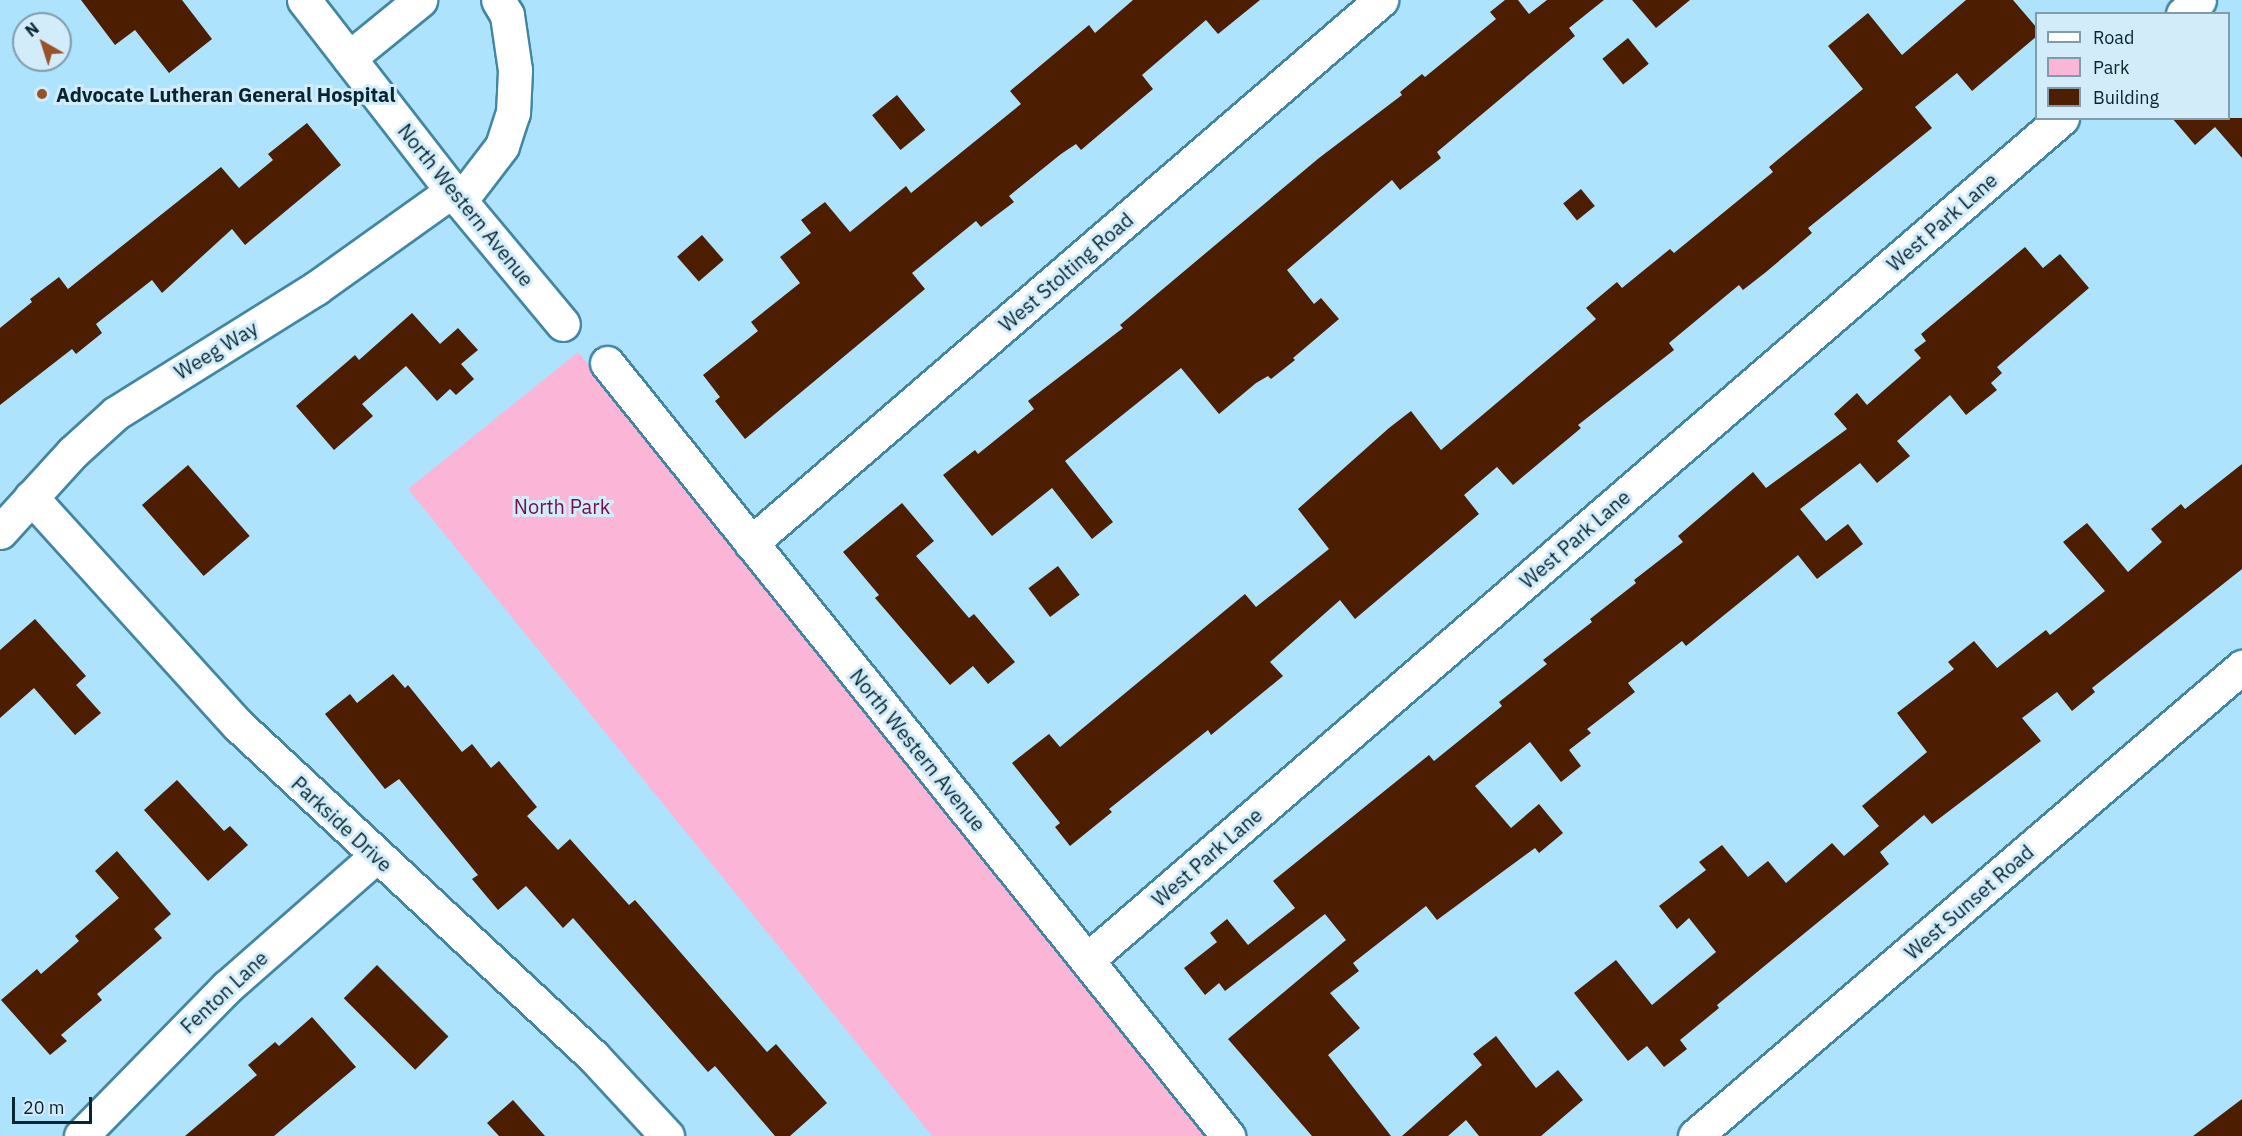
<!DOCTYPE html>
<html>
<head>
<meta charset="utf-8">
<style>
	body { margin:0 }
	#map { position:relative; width:2242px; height:1136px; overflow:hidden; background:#ade3fd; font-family:"IBM Plex Sans",sans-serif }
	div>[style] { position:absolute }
	.green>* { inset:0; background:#fbb5d7 }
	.building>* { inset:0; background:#4d1d00; transform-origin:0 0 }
	.roads { filter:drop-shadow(2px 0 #4286a4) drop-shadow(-2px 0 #4286a4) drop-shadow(0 2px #4286a4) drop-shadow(0 -2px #4286a4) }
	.minor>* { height:33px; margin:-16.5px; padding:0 16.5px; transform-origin:16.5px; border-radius:16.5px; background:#fff }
	.dots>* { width:16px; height:16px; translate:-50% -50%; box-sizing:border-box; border:3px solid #d2ecf9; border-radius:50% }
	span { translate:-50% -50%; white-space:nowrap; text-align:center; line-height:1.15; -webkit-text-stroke:6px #d2ecf9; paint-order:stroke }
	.poi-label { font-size:20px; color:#072531; font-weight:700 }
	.left { translate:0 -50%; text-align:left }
	.street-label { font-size:20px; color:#072531 }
	.park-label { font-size:20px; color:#730e4d }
	.legend { position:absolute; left:2035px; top:12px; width:195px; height:108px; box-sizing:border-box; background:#d2ecf9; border:2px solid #819ca9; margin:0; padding:8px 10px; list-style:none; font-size:18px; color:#072531 }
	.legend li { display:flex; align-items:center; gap:12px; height:30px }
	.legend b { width:30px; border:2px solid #819ca9 }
	.north { position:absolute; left:12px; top:12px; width:60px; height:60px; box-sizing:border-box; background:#d2ecf9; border:2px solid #819ca9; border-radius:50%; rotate:321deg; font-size:16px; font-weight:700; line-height:24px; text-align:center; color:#072531 }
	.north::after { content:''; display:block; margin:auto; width:21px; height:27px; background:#98522a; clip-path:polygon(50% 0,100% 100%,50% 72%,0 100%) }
	.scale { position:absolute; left:12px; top:1097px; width:80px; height:27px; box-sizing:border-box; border:3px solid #072531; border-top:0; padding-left:8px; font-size:18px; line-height:21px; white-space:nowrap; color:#072531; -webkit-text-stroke:4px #d2ecf9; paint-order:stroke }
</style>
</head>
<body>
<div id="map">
	<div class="green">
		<div style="clip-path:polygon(578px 352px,1211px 1136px,932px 1136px,408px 489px)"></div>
	</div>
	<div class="building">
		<div style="clip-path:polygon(81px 0,182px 0,212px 39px,169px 73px,135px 30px,115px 45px)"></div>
		<div style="clip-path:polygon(1133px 0,1260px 0,1218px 34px,1206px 20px,1142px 75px,1153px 89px,1081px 150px,1076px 144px,1061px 154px,1009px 196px,1014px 202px,981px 227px,976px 221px,912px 273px,925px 289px,745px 439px,715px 401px,720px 397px,703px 375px,758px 331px,751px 322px,800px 283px,780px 257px,811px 233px,801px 220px,825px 202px,850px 232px,906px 186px,911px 193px,1021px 104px,1010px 91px,1089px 25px,1095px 33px)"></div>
		<div style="clip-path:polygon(1505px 0,1518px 0,1529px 14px,1547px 0,1604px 0,1569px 28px,1575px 36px,1437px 152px,1441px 158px,1400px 190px,1392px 180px,1287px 270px,1314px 304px,1321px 298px,1339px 319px,1293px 358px,1295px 360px,1271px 379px,1268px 376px,1256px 383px,1219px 414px,1181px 368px,1065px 461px,1113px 522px,1092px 539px,1052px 488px,992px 536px,943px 475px,975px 450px,978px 454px,1034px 409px,1028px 401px,1123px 328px,1120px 325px,1319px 158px,1402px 95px,1400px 92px,1422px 74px,1425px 77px,1496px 19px,1490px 12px)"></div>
		<div style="clip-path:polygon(1632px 0,1690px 0,1656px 28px)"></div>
		<div style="clip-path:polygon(1966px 0,2013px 0,2037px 28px,2037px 36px,1972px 91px,1957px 73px,1915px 107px,1932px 128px,1808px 228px,1812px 233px,1766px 272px,1743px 290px,1739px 285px,1669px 343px,1674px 350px,1578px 425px,1581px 428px,1513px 485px,1497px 467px,1464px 495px,1479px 514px,1355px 619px,1340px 600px,1270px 662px,1283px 676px,1211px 735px,1208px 730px,1109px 809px,1112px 812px,1070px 846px,1055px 827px,1060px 823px,1012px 763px,1049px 734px,1060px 747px,1245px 594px,1256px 607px,1329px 549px,1298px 509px,1389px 428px,1411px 411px,1441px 450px,1596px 319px,1586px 308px,1617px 282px,1622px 288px,1670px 249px,1674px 253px,1773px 172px,1769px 167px,1863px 89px,1828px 46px,1868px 13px,1902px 55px)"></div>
		<div style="left:1628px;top:38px;width:33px;height:33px;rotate:51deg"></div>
		<div style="left:897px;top:95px;width:45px;height:32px;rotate:51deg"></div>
		<div style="clip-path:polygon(2172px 118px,2242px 118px,2242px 158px,2215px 127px,2195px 145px)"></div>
		<div style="clip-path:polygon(307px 123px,341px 165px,245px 245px,232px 229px,162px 293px,152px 280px,96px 324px,102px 333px,76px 354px,72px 349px,0 405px,0 328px,32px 302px,30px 299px,59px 277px,68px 289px,221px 167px,239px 188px,273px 160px,268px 154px)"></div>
		<div style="left:1581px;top:189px;width:22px;height:23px;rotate:51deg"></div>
		<div style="left:702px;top:235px;width:33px;height:33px;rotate:49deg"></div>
		<div style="clip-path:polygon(2025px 247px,2043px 268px,2060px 254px,2089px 288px,1997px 367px,2002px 373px,1991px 383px,1997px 390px,1966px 415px,1950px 395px,1897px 441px,1910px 456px,1877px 483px,1860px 463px,1800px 509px,1826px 541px,1848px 524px,1863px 544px,1817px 579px,1798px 555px,1686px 646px,1682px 641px,1628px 683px,1635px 692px,1587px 729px,1591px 733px,1569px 750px,1581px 766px,1561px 782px,1530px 742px,1475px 786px,1511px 828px,1539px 804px,1563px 833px,1539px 853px,1535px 848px,1437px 920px,1426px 906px,1353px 963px,1359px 971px,1330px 993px,1360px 1028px,1328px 1055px,1391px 1136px,1312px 1136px,1228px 1039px,1346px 940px,1325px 914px,1225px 991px,1219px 983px,1205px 995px,1184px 968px,1217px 942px,1210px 933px,1227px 919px,1248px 945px,1295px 908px,1273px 881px,1429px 755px,1434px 761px,1502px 706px,1499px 702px,1547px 664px,1543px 660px,1592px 622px,1590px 619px,1636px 583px,1634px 580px,1683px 542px,1678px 536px,1753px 472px,1766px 488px,1847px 429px,1834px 414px,1857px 393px,1867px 405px,1921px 358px,1914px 350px,1926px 341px,1921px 334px)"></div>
		<div style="clip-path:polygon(412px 313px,440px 344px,458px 328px,478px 350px,461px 364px,474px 379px,456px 395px,450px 389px,437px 401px,406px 366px,362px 404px,373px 416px,334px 450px,296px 406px,355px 355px,359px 360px)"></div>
		<div style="clip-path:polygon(2242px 464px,2242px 569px,2092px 688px,2095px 692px,2072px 711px,2057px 692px,2022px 718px,2041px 741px,1932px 824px,1924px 815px,1880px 852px,1889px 864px,1717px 1005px,1719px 1008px,1680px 1040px,1687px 1049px,1664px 1067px,1647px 1046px,1628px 1061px,1574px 993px,1616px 960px,1652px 1005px,1716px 952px,1689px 918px,1677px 929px,1659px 906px,1706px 870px,1699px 862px,1722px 845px,1748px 877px,1768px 861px,1786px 883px,1832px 843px,1844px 856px,1879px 826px,1862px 806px,1927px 752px,1897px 713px,1954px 669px,1948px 662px,1974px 641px,1997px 668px,2046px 630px,2050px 635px,2105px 591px,2063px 542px,2087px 523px,2128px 572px,2162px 542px,2151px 529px,2181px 504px,2185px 509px)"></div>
		<div style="left:188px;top:465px;width:94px;height:61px;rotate:49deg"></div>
		<div style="clip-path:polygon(902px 503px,934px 541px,916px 556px,969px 618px,974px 614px,1015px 662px,988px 684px,973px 666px,950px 685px,875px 598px,879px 595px,843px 552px)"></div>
		<div style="left:1058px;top:566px;width:36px;height:37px;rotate:53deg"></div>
		<div style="clip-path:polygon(35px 619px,86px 676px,76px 685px,101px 713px,75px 735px,34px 688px,0 718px,0 650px)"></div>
		<div style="clip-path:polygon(393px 674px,405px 688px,408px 685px,462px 752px,472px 744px,491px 768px,499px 761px,537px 807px,527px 816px,558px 850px,570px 839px,629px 905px,635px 900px,767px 1052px,776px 1044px,827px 1103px,790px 1136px,775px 1136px,715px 1066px,708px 1072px,573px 918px,563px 928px,526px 886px,498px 910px,472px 879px,478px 875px,399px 779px,385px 789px,325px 714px,350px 694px,357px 703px)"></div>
		<div style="clip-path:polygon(177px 780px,224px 831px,230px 826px,248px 845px,208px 881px,144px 810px)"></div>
		<div style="clip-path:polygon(117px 851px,171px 914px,154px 929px,162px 938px,97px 994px,102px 1000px,61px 1035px,67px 1041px,50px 1055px,1px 1000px,37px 969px,41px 974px,79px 941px,75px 936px,119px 898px,95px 871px)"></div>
		<div style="left:377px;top:965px;width:101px;height:47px;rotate:45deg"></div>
		<div style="clip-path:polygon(312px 1017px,356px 1067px,274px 1136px,185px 1136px,257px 1075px,248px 1065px,275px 1042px,279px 1046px)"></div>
		<div style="clip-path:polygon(1496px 1036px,1536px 1088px,1558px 1070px,1583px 1100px,1541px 1136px,1479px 1136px,1466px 1120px,1448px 1136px,1402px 1136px,1482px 1065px,1473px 1054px)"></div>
		<div style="clip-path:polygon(2242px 1099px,2242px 1136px,2193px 1136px)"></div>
		<div style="clip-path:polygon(513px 1100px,545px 1136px,499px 1136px,487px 1123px)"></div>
	</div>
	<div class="roads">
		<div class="minor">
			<div style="left:304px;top:0;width:242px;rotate:52.2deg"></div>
			<div style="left:452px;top:191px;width:173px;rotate:50.2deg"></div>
			<div style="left:2183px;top:14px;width:21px;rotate:-41deg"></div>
			<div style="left:349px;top:58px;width:92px;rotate:-39.2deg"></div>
			<div style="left:460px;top:201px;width:69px;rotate:-52.6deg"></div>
			<div style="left:502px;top:146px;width:35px;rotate:-72deg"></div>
			<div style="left:513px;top:113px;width:43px;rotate:-87.3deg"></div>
			<div style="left:515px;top:70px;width:56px;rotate:-98.3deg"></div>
			<div style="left:507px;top:15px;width:17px;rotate:-121deg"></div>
			<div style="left:607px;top:363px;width:992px;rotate:51.22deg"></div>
			<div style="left:31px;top:497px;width:309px;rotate:47.8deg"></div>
			<div style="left:239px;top:726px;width:484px;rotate:43deg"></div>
			<div style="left:593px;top:1056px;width:109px;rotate:47.2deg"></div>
			<div style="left:0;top:532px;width:108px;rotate:-47.6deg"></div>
			<div style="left:73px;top:452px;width:58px;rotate:-42.2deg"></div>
			<div style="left:116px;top:413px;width:236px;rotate:-32deg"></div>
			<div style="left:316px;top:288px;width:167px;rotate:-35.5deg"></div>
			<div style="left:751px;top:543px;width:832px;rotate:-40.76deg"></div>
			<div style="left:1087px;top:960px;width:1288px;rotate:-40.81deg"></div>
			<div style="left:81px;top:1136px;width:209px;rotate:-45.6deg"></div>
			<div style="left:227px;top:987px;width:197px;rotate:-41.3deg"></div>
			<div style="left:1695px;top:1136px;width:721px;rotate:-40.61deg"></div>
		</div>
	</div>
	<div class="dots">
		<div style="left:42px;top:94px;background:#98522a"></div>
	</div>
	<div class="poi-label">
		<span class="left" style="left:56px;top:94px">Advocate Lutheran General Hospital</span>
	</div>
	<div class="street-label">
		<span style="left:466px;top:205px;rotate:51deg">North Western Avenue</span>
		<span style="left:1942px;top:222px;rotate:-41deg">West Park Lane</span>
		<span style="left:1066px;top:272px;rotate:-41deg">West Stolting Road</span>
		<span style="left:216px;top:350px;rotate:-31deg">Weeg Way</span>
		<span style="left:1575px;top:539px;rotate:-41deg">West Park Lane</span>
		<span style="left:918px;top:750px;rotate:51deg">North Western Avenue</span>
		<span style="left:342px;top:824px;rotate:43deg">Parkside Drive</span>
		<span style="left:1207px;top:857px;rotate:-41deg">West Park Lane</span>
		<span style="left:1969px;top:902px;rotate:-41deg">West Sunset Road</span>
		<span style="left:224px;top:992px;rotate:-43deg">Fenton Lane</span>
	</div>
	<div class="park-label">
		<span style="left:562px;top:506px">North Park</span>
	</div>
	<ul class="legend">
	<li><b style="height:8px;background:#fff"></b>Road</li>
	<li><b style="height:16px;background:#fbb5d7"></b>Park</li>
	<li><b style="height:16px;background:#4d1d00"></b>Building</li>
	</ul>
	<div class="north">N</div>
	<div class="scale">20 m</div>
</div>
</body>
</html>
